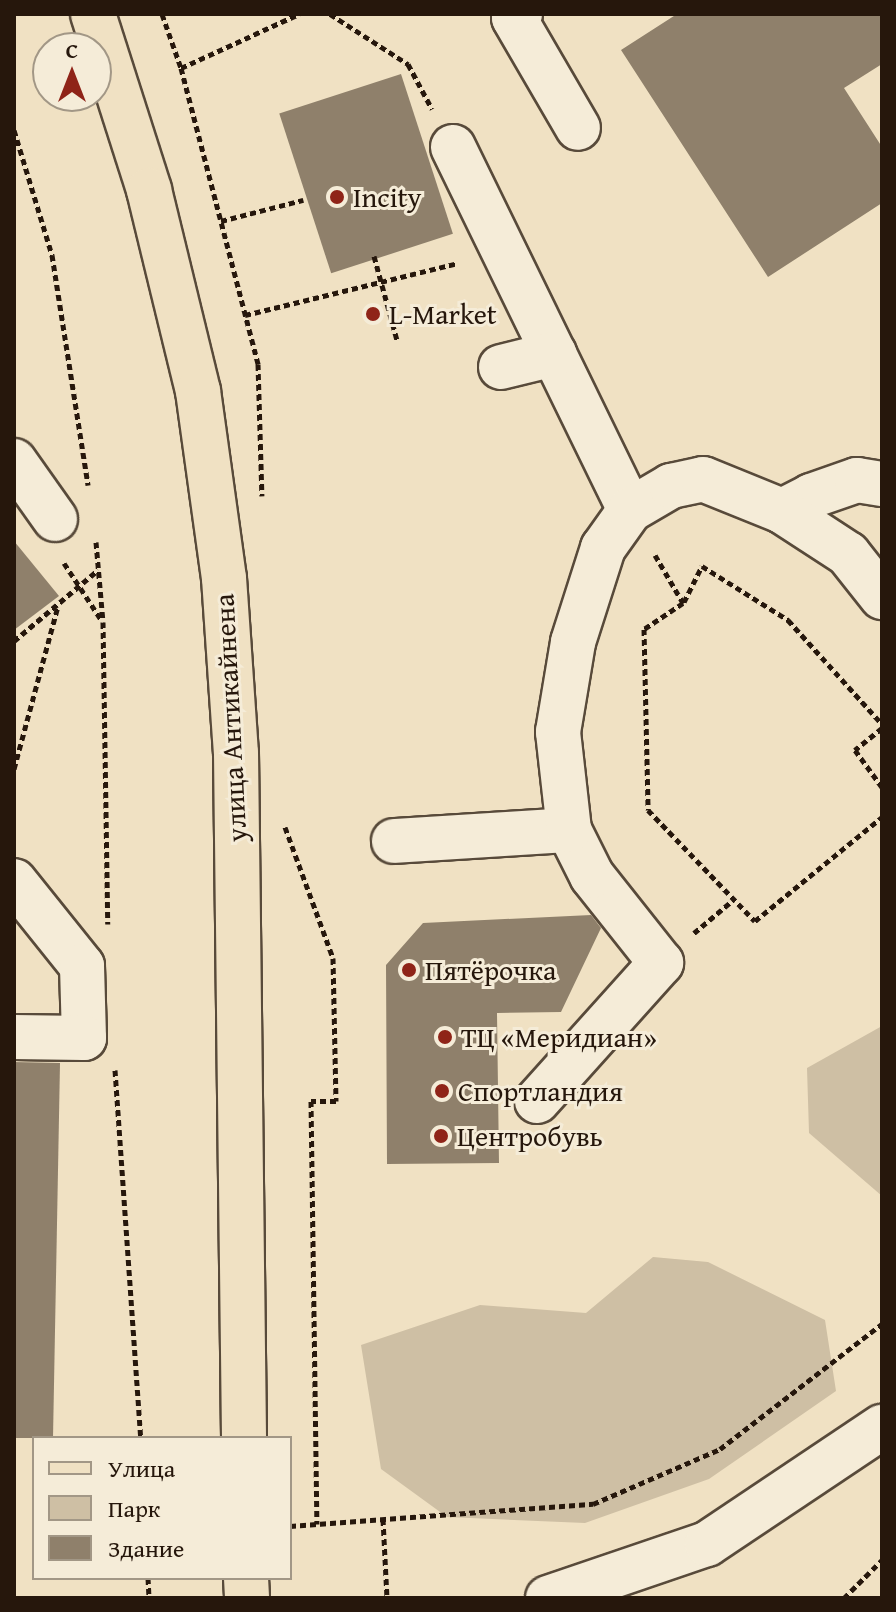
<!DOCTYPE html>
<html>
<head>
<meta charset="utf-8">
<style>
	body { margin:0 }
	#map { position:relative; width:896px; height:1612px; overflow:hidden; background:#f0e1c3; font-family:"Gentium Book Plus",serif }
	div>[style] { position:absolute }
	.green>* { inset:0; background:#cebfa4 }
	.building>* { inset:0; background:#8f806b; transform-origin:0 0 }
	.path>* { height:5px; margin-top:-2.5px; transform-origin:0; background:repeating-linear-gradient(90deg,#26170c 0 6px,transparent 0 10px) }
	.roads { filter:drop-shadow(2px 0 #584a3a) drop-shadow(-2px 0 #584a3a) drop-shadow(0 2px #584a3a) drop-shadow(0 -2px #584a3a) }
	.minor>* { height:44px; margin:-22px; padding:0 22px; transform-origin:22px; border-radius:22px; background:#f5ecd8 }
	.major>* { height:44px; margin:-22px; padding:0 22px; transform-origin:22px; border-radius:22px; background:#f0e1c3 }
	.dots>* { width:22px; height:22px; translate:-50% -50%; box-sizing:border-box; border:4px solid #f5ecd8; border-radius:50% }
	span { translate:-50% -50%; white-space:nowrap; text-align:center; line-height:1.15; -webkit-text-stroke:6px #f5ecd8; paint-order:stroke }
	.poi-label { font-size:28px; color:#26170c }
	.left { translate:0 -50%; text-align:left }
	.street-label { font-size:28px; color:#26170c }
	.frame { position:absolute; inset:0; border:16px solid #26170c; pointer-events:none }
	.legend { position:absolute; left:32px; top:1436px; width:260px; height:144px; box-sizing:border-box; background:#f5ecd8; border:2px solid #a29786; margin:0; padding:10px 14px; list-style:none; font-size:24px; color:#26170c }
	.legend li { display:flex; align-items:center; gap:16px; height:40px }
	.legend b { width:40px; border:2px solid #a29786 }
	.north { position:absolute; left:32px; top:32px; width:80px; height:80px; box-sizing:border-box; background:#f5ecd8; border:2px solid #a29786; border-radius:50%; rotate:0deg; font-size:22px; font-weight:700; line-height:32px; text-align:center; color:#26170c }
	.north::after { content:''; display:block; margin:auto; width:28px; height:36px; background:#8f2418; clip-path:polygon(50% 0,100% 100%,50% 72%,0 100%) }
</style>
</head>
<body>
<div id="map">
	<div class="green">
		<div style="clip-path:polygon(882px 1026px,882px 1196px,809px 1133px,807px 1068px)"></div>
		<div style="clip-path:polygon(653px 1257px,708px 1262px,825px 1320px,836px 1391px,709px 1479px,585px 1523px,447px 1517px,381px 1469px,361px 1345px,480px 1305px,586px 1313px)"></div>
	</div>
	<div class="building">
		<div style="clip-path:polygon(677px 14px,882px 14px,882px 64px,844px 88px,882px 147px,882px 203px,768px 277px,621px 50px)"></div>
		<div style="left:401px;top:74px;width:168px;height:128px;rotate:72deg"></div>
		<div style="clip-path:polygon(14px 541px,59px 596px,14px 630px)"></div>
		<div style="clip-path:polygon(591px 915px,601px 928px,561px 1012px,497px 1013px,499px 1163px,387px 1164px,386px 965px,423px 923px)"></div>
		<div style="clip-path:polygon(14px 1062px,60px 1063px,53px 1438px,14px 1438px)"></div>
	</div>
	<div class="path">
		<div style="left:162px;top:14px;width:57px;rotate:70.6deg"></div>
		<div style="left:181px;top:68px;width:306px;rotate:75.4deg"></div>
		<div style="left:258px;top:364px;width:132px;rotate:88.3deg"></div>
		<div style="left:330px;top:14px;width:93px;rotate:32.7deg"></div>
		<div style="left:408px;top:64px;width:51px;rotate:61.9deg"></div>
		<div style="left:181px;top:68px;width:130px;rotate:-24.6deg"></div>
		<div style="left:14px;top:130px;width:131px;rotate:73.1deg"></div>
		<div style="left:52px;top:255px;width:233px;rotate:81.1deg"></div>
		<div style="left:221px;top:221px;width:85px;rotate:-14.4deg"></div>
		<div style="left:374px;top:256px;width:87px;rotate:74.7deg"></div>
		<div style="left:245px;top:315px;width:219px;rotate:-13.7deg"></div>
		<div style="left:96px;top:542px;width:80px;rotate:85deg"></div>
		<div style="left:103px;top:622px;width:302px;rotate:89.1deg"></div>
		<div style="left:655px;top:555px;width:56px;rotate:59.7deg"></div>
		<div style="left:683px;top:603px;width:47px;rotate:146.3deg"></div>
		<div style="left:644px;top:629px;width:181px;rotate:88.7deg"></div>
		<div style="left:648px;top:810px;width:154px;rotate:46.1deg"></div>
		<div style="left:755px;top:921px;width:164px;rotate:-39.3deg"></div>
		<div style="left:64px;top:563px;width:69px;rotate:56.8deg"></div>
		<div style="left:684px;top:602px;width:40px;rotate:-63.4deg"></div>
		<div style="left:702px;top:566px;width:102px;rotate:32.1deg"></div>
		<div style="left:788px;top:620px;width:140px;rotate:47.9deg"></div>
		<div style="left:14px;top:641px;width:110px;rotate:-40.2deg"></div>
		<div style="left:882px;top:728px;width:35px;rotate:141deg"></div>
		<div style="left:855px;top:750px;width:46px;rotate:53.9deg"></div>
		<div style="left:14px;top:769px;width:169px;rotate:-74.9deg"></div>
		<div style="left:285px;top:827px;width:140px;rotate:69.9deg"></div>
		<div style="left:333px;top:958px;width:143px;rotate:88.8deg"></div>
		<div style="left:336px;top:1101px;width:25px;rotate:180deg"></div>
		<div style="left:311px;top:1101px;width:423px;rotate:89.2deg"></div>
		<div style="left:694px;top:933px;width:51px;rotate:-40.2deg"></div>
		<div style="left:115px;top:1070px;width:369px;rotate:86deg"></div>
		<div style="left:383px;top:1519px;width:79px;rotate:87.1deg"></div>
		<div style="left:290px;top:1526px;width:304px;rotate:-4.2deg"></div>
		<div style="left:593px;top:1504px;width:138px;rotate:-23.4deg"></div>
		<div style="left:720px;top:1449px;width:205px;rotate:-37.7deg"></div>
		<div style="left:148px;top:1578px;width:20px;rotate:87deg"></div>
		<div style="left:844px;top:1598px;width:54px;rotate:-45deg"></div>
	</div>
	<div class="roads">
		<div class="minor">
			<div style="left:520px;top:14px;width:7px;rotate:146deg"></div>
			<div style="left:514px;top:18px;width:127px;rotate:59.8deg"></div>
			<div style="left:453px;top:147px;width:404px;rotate:64deg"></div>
			<div style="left:501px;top:367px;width:55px;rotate:-13.8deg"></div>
			<div style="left:14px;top:461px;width:71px;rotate:54.7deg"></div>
			<div style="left:782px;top:511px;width:33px;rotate:-27deg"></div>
			<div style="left:811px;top:496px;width:49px;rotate:-19.2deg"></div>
			<div style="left:857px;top:480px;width:25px;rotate:9deg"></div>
			<div style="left:394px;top:841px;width:175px;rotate:-3.6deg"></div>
			<div style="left:14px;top:881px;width:109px;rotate:51.3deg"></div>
			<div style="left:82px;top:966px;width:72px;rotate:88.4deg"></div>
			<div style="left:84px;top:1038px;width:70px;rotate:-179.2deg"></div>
			<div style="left:537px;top:1101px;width:186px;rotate:-48.1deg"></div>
			<div style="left:661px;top:963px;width:111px;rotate:-128.4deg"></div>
			<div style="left:592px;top:876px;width:51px;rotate:-116.6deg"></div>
			<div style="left:569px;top:830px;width:99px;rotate:-96.4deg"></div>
			<div style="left:558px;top:732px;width:91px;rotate:-80.5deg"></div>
			<div style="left:573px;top:642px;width:99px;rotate:-72.3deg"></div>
			<div style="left:603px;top:548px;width:47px;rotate:-54.6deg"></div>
			<div style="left:630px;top:510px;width:48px;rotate:-30.3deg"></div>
			<div style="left:671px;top:486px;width:33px;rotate:-12deg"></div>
			<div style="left:703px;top:479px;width:85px;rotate:22.1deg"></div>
			<div style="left:782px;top:511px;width:79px;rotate:33.1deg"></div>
			<div style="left:848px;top:554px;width:55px;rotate:51.7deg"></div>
			<div style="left:548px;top:1598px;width:168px;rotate:-18.8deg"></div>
			<div style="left:707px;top:1544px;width:211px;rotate:-33.8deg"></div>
		</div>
		<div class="major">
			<div style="left:93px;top:14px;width:185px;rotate:72.3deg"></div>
			<div style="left:149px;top:190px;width:207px;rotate:76.3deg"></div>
			<div style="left:198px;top:391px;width:189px;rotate:82.1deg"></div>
			<div style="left:224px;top:578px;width:175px;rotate:86.1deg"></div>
			<div style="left:236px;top:753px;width:685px;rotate:89.33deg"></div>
			<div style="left:246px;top:1578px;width:20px;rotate:87deg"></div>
		</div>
	</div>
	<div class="dots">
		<div style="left:337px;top:197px;background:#8f2418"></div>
		<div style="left:373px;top:314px;background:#8f2418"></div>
		<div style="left:409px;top:970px;background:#8f2418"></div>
		<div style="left:445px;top:1037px;background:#8f2418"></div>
		<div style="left:442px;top:1091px;background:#8f2418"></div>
		<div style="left:441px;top:1136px;background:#8f2418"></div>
	</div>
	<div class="poi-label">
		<span class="left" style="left:353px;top:197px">Incity</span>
		<span class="left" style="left:389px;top:314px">L-Market</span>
		<span class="left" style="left:425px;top:970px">Пятёрочка</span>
		<span class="left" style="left:461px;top:1037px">ТЦ «Меридиан»</span>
		<span class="left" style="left:458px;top:1091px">Спортландия</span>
		<span class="left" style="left:457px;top:1136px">Центробувь</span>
	</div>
	<div class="street-label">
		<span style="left:230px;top:718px;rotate:-93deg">улица Антикайнена</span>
	</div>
	<div class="frame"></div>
	<ul class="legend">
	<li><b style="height:10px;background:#f0e1c3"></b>Улица</li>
	<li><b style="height:22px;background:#cebfa4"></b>Парк</li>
	<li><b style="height:22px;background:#8f806b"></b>Здание</li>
	</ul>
	<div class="north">С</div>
</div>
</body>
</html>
